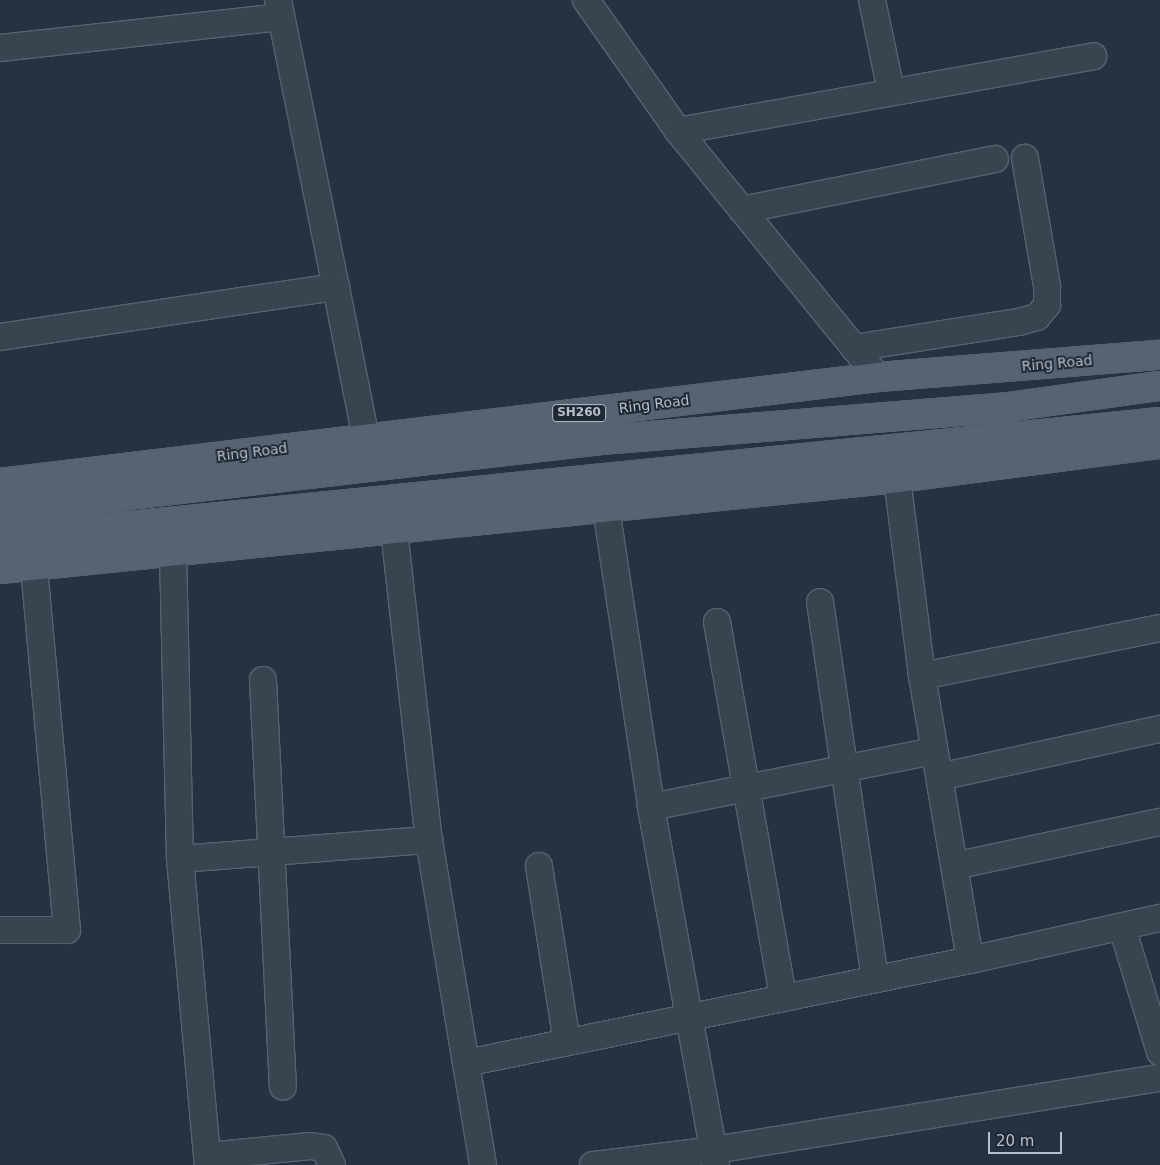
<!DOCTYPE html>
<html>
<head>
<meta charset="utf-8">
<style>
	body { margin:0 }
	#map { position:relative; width:1160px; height:1165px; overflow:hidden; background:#263241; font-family:"DejaVu Sans",sans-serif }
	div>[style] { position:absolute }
	.roads { filter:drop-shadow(1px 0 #58626e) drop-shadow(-1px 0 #58626e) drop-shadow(0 1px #58626e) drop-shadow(0 -1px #58626e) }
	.street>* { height:26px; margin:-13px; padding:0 13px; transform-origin:13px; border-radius:13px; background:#3a4451 }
	.primary>* { height:28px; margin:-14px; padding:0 14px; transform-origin:14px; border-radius:14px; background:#586371 }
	span { translate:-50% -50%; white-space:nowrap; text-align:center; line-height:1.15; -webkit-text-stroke:4px #1f2936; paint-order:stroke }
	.shield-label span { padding:1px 4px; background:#1f2936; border:1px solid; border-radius:4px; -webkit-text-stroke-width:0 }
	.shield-label { font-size:12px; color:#b7bfcb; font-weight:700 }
	.street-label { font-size:14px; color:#b7bfcb }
	.scale { position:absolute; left:988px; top:1132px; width:74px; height:22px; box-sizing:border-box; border:2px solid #b7bfcb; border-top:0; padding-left:6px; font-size:15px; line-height:18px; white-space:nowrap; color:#b7bfcb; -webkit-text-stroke:4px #1f2936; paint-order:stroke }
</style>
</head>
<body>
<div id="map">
	<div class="roads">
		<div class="street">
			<div style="left:278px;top:0;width:293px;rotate:78.6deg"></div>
			<div style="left:586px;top:0;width:160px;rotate:54.9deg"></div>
			<div style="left:678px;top:131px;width:317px;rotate:50.9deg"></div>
			<div style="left:872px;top:0;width:93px;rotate:78.2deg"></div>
			<div style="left:0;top:48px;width:282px;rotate:-6.3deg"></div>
			<div style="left:678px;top:131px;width:422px;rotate:-10.2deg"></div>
			<div style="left:742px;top:210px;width:258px;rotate:-11.4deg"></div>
			<div style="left:0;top:337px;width:340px;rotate:-8.5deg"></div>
			<div style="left:336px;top:287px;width:154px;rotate:78.8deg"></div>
			<div style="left:854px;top:348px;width:167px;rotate:-9deg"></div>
			<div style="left:1019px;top:322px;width:19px;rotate:-16deg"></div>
			<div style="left:1037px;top:317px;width:16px;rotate:-50deg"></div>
			<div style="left:1047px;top:305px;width:19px;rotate:-90deg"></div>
			<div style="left:1047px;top:286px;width:130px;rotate:-99.8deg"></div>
			<div style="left:897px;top:478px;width:200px;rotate:82.8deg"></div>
			<div style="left:922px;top:676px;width:288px;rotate:80.4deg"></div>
			<div style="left:970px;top:960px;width:195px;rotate:-12.5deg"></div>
			<div style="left:606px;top:508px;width:302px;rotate:81.4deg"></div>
			<div style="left:394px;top:530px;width:312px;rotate:83.6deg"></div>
			<div style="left:429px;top:840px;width:226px;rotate:80.6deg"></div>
			<div style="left:466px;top:1063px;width:514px;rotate:-11.55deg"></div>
			<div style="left:173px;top:552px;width:307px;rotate:88.7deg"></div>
			<div style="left:180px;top:859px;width:307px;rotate:84.8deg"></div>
			<div style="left:820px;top:602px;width:381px;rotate:81.7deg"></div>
			<div style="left:717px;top:622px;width:382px;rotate:80deg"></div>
			<div style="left:922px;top:676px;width:243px;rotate:-11.4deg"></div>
			<div style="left:263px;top:680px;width:407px;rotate:87.2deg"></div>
			<div style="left:939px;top:777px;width:226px;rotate:-12.3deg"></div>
			<div style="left:180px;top:859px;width:250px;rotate:-4.4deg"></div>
			<div style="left:539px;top:866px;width:178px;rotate:81deg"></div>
			<div style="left:954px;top:866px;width:211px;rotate:-12.1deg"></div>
			<div style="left:1122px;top:927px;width:131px;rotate:73.1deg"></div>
			<div style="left:0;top:930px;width:67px"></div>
			<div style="left:67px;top:930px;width:365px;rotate:-95.2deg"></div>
			<div style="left:466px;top:1063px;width:103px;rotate:80.5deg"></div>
			<div style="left:207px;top:1156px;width:104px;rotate:-5.5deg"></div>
			<div style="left:311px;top:1146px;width:13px;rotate:9deg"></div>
			<div style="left:324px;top:1148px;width:19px;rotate:65deg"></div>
			<div style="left:593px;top:1165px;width:122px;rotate:-7.1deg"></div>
			<div style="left:714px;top:1150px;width:452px;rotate:-9.2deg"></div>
			<div style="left:716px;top:1165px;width:364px;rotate:-100.3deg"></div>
			<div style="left:651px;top:807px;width:288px;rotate:-11.2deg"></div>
		</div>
		<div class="primary">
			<div style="left:0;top:483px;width:884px;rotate:-6.88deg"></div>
			<div style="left:878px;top:377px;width:283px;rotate:-4.5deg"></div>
			<div style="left:0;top:510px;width:605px;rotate:-6.64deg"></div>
			<div style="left:601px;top:440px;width:408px;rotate:-4.6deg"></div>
			<div style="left:1008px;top:407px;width:153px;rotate:-7.9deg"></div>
			<div style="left:0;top:539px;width:1166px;rotate:-5.76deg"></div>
			<div style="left:0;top:569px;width:902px;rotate:-5.79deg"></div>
			<div style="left:897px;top:478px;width:265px;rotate:-7.4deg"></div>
		</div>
	</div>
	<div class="shield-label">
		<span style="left:579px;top:413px">SH260</span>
	</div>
	<div class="street-label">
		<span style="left:1057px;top:363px;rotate:-5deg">Ring Road</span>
		<span style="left:654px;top:404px;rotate:-7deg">Ring Road</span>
		<span style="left:252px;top:452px;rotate:-7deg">Ring Road</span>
	</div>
	<div class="scale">20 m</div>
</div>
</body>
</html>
